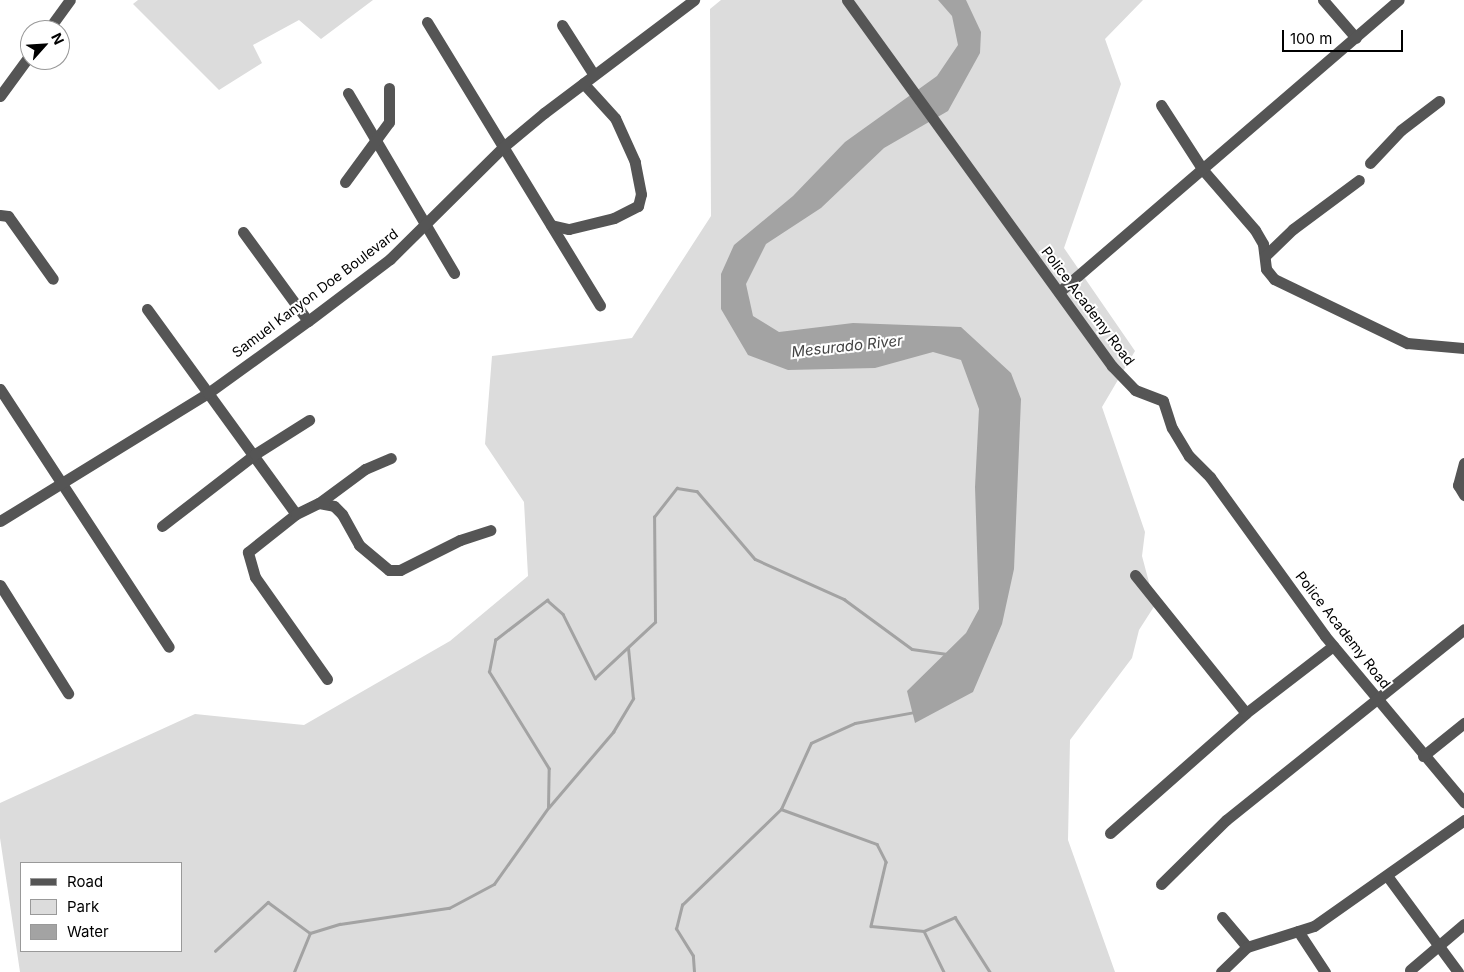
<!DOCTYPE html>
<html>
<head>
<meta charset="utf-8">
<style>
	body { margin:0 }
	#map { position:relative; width:1464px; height:972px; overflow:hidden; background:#fff; font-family:Inter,sans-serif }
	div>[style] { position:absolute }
	.green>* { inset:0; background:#dcdcdc }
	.water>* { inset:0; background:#a3a3a3 }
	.stream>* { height:2.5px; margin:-1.25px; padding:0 1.25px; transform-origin:1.25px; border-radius:1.25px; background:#a3a3a3 }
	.minor>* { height:11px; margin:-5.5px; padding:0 5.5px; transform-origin:5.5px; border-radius:5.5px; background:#555 }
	span { translate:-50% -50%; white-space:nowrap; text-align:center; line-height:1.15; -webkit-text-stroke:4px #fff; paint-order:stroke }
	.street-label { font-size:14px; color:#000 }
	.water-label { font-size:15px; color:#444; font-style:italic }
	.legend { position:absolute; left:20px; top:862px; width:162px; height:90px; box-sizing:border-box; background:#fff; border:1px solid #999; margin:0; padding:6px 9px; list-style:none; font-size:15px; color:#000 }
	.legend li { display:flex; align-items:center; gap:10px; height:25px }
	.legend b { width:25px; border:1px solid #999 }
	.north { position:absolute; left:20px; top:20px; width:50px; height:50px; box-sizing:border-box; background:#fff; border:1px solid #999; border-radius:50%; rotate:64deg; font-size:14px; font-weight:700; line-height:20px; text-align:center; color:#000 }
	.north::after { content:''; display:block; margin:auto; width:18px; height:22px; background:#000; clip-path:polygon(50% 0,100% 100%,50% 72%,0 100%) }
	.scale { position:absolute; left:1282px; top:30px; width:121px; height:22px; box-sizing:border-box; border:2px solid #000; border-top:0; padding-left:6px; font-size:15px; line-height:18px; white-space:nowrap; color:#000; -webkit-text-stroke:4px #fff; paint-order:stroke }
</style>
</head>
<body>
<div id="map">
	<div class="green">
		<div style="clip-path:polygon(138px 0,373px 0,321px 39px,299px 20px,253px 45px,262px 63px,219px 90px,133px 4px)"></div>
		<div style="clip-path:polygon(evenodd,721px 0,1143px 0,1105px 39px,1121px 84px,1064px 248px,1135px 351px,1102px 407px,1145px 532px,1142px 556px,1155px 605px,1139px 630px,1132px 658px,1070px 740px,1068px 840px,1115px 972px,20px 972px,0 838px,0 803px,195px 714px,304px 725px,450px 641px,528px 576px,524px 502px,485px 444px,492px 356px,632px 338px,711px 216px,710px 9px,721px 0,21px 863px,181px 863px,181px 951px,21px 951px,21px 863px)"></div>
	</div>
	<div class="water">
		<div style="clip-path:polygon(938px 0,966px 0,981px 32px,980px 53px,948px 111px,884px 148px,821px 208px,766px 244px,746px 284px,753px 316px,779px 332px,853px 323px,961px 327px,1011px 373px,1021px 399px,1014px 569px,1002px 624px,973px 692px,915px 723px,907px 691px,966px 633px,979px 609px,975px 487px,979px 409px,961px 360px,933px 352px,875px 368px,788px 370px,748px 355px,721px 309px,721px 274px,734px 245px,793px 196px,845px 142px,937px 76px,958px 45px,952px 16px)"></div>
	</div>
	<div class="stream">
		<div style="left:549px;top:807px;width:99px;rotate:-49.5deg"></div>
		<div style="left:613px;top:732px;width:39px;rotate:-59deg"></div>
		<div style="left:633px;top:699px;width:51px;rotate:-95.6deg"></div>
		<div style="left:781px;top:809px;width:102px;rotate:20deg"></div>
		<div style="left:877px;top:844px;width:20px;rotate:63deg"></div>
		<div style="left:886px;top:862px;width:66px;rotate:103.2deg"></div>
		<div style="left:871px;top:926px;width:53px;rotate:5.4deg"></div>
		<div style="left:924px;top:931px;width:34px;rotate:-24deg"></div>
		<div style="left:955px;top:917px;width:65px;rotate:57.5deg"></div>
		<div style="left:924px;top:931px;width:46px;rotate:64deg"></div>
		<div style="left:215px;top:951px;width:72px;rotate:-42.8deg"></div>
		<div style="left:268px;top:902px;width:52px;rotate:36.4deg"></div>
		<div style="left:294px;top:972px;width:42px;rotate:-67.7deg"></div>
		<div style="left:310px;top:933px;width:31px;rotate:-17deg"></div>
		<div style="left:340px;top:924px;width:110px;rotate:-8.4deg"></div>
		<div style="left:449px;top:908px;width:51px;rotate:-28.1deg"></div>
		<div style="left:494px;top:884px;width:93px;rotate:-54.6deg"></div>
		<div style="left:548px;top:808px;width:39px;rotate:-89deg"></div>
		<div style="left:549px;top:769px;width:114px;rotate:-121.7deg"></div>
		<div style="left:489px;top:672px;width:33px;rotate:-79deg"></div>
		<div style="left:495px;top:640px;width:66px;rotate:-37.6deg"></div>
		<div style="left:547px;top:600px;width:21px;rotate:41deg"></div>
		<div style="left:563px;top:614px;width:72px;rotate:63.4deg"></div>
		<div style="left:595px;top:678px;width:82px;rotate:-43deg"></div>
		<div style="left:655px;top:622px;width:105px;rotate:-90.5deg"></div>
		<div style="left:654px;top:517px;width:37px;rotate:-52deg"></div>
		<div style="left:677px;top:488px;width:20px;rotate:9deg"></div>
		<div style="left:697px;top:491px;width:89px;rotate:49.5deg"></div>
		<div style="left:755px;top:559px;width:98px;rotate:24.2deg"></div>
		<div style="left:844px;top:599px;width:84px;rotate:36.3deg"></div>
		<div style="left:912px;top:649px;width:35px;rotate:8deg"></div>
		<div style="left:694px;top:972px;width:16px;rotate:-94deg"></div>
		<div style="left:693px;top:956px;width:32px;rotate:-122deg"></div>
		<div style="left:676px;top:929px;width:25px;rotate:-76deg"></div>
		<div style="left:682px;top:905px;width:138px;rotate:-44.1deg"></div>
		<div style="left:781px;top:809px;width:72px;rotate:-65.6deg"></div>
		<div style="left:811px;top:743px;width:48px;rotate:-24.4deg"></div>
		<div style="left:855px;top:723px;width:61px;rotate:-10.4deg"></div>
	</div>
	<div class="minor">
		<div style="left:847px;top:0;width:452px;rotate:54.1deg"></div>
		<div style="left:1112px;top:366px;width:33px;rotate:46deg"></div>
		<div style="left:1135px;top:390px;width:30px;rotate:21deg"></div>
		<div style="left:1163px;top:401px;width:28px;rotate:72deg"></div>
		<div style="left:1172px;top:428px;width:33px;rotate:59deg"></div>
		<div style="left:1189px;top:456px;width:30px;rotate:45deg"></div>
		<div style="left:1210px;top:477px;width:196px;rotate:54.1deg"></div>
		<div style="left:1325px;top:636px;width:217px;rotate:50.1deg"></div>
		<div style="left:1323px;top:0;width:50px;rotate:49deg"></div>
		<div style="left:427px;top:22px;width:332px;rotate:58.6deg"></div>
		<div style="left:562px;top:25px;width:59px;rotate:57.4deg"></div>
		<div style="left:48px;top:30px;width:37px;rotate:-54deg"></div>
		<div style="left:348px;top:93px;width:209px;rotate:59.5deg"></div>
		<div style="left:0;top:96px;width:51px;rotate:-53.8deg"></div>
		<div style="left:1161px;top:105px;width:77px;rotate:57.1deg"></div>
		<div style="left:1203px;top:170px;width:79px;rotate:49.1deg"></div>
		<div style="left:1255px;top:230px;width:16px;rotate:60deg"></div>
		<div style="left:1263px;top:244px;width:25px;rotate:83deg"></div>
		<div style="left:1266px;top:269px;width:13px;rotate:51deg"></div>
		<div style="left:1274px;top:279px;width:148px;rotate:25.7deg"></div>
		<div style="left:1407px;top:343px;width:57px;rotate:5deg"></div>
		<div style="left:1370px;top:163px;width:45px;rotate:-46.8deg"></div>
		<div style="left:1401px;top:130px;width:48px;rotate:-37.3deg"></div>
		<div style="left:345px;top:182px;width:74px;rotate:-53.7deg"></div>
		<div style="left:389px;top:122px;width:34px;rotate:-90deg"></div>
		<div style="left:0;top:215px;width:8px;rotate:7deg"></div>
		<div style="left:8px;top:216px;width:77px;rotate:54.5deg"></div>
		<div style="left:551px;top:225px;width:18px;rotate:13deg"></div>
		<div style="left:569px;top:229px;width:46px;rotate:-13.7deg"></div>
		<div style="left:614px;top:218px;width:27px;rotate:-27deg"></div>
		<div style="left:638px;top:206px;width:12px;rotate:-76deg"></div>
		<div style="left:641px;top:194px;width:33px;rotate:-101deg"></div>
		<div style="left:635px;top:162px;width:48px;rotate:-114.4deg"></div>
		<div style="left:615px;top:118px;width:47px;rotate:-132.4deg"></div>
		<div style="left:243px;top:232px;width:110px;rotate:53.9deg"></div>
		<div style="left:1265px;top:256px;width:39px;rotate:-44deg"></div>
		<div style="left:1293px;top:229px;width:82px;rotate:-36.6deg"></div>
		<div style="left:1059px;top:292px;width:448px;rotate:-40.7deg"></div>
		<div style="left:147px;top:309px;width:253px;rotate:54deg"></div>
		<div style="left:0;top:389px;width:308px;rotate:56.8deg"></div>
		<div style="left:1464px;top:463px;width:23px;rotate:105deg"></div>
		<div style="left:1458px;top:485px;width:12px;rotate:59deg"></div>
		<div style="left:319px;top:503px;width:57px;rotate:-36.5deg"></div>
		<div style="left:365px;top:469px;width:28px;rotate:-23deg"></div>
		<div style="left:0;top:521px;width:244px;rotate:-31.6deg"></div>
		<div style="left:208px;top:393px;width:123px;rotate:-35.8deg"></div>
		<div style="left:308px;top:321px;width:103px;rotate:-37.1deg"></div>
		<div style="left:390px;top:259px;width:158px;rotate:-44.7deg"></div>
		<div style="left:502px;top:148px;width:55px;rotate:-39.8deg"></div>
		<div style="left:544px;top:113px;width:188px;rotate:-37deg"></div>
		<div style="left:162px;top:526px;width:118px;rotate:-37.7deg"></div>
		<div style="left:255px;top:454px;width:64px;rotate:-32.2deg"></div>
		<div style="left:1135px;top:575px;width:177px;rotate:51.2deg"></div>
		<div style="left:0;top:585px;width:128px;rotate:57.8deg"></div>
		<div style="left:327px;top:679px;width:125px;rotate:-125.2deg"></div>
		<div style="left:255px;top:577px;width:26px;rotate:-106deg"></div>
		<div style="left:248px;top:552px;width:61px;rotate:-38.4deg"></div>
		<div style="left:296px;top:514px;width:25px;rotate:-26deg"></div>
		<div style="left:319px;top:503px;width:15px;rotate:11deg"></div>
		<div style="left:334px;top:506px;width:11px;rotate:45deg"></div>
		<div style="left:342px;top:514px;width:35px;rotate:61deg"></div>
		<div style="left:359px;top:545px;width:39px;rotate:40deg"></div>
		<div style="left:389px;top:570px;width:11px"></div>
		<div style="left:400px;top:570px;width:67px;rotate:-26.6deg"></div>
		<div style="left:460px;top:540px;width:32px;rotate:-18deg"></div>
		<div style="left:1423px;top:756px;width:53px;rotate:-38.8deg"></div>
		<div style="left:1110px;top:833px;width:181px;rotate:-41.4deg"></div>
		<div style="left:1246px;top:713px;width:110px;rotate:-37.6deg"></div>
		<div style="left:1388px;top:877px;width:118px;rotate:53.6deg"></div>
		<div style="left:1161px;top:884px;width:91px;rotate:-44.6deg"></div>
		<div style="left:1226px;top:820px;width:305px;rotate:-38.7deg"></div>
		<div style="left:1222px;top:917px;width:39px;rotate:50deg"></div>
		<div style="left:1247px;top:947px;width:70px;rotate:-17.4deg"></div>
		<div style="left:1314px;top:926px;width:184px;rotate:-35.2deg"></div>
		<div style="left:1298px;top:931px;width:49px;rotate:56.6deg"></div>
		<div style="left:1410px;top:970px;width:71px;rotate:-40.4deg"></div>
		<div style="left:1221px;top:972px;width:36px;rotate:-44deg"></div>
	</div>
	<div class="street-label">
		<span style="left:315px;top:293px;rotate:-37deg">Samuel Kanyon Doe Boulevard</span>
		<span style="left:1088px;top:306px;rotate:53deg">Police Academy Road</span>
		<span style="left:1343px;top:630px;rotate:52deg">Police Academy Road</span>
	</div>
	<div class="water-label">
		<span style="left:847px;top:346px;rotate:-6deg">Mesurado River</span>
	</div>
	<ul class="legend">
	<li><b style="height:6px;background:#555"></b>Road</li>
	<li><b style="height:14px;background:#dcdcdc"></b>Park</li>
	<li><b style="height:14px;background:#a3a3a3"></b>Water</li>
	</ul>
	<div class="north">N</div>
	<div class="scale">100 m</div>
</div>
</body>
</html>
